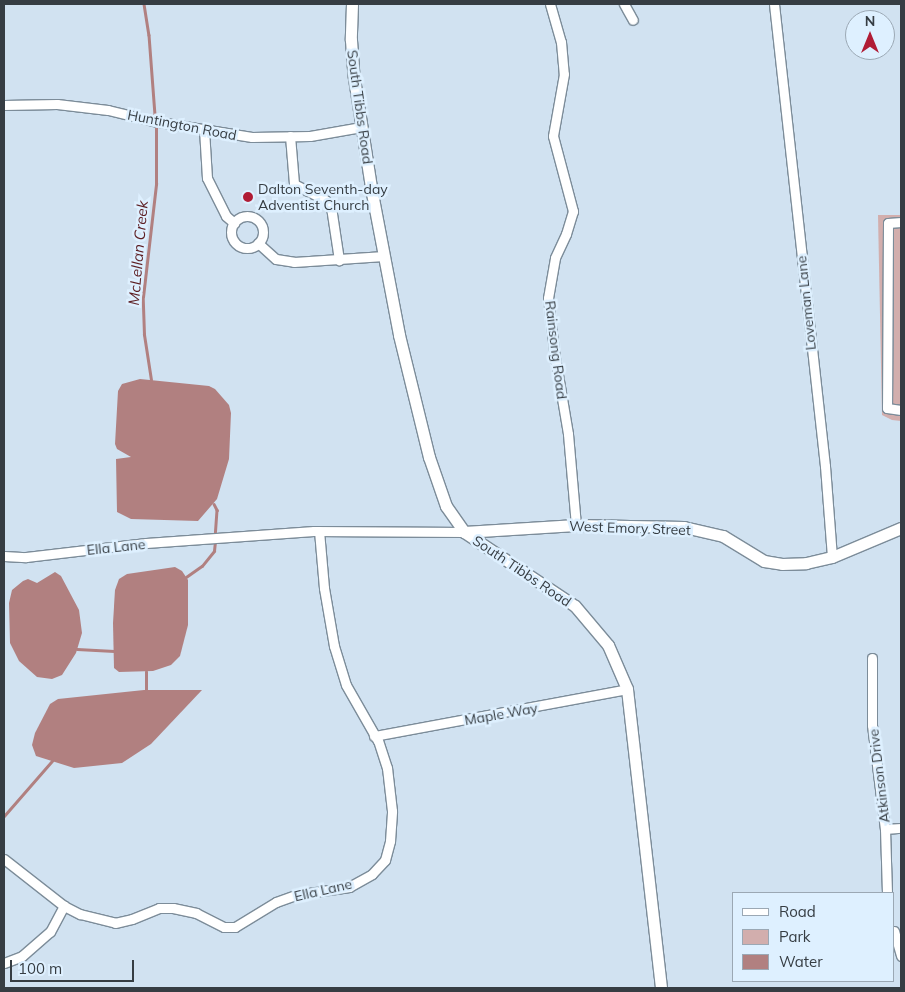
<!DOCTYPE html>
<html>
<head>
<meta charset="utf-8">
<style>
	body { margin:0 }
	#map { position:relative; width:905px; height:992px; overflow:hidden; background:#d1e2f1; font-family:Mulish,sans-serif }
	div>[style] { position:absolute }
	.green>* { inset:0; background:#d2aead }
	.water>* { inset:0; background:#b18080 }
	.stream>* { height:2.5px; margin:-1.25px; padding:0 1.25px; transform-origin:1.25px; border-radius:1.25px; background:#b18080 }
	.roads { filter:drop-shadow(1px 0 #7c8c99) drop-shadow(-1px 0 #7c8c99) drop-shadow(0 1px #7c8c99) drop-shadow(0 -1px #7c8c99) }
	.minor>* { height:9px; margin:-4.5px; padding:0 4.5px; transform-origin:4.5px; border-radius:4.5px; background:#fff }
	.minor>.ring { margin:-4.5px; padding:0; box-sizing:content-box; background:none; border:9px solid #fff; border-radius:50% }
	.tertiary>* { height:11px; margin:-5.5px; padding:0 5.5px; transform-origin:5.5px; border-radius:5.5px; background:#fff }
	.dots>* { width:14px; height:14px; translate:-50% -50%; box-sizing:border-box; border:2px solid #def0ff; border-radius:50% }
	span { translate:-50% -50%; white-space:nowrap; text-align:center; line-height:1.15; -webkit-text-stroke:5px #def0ff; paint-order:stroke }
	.street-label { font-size:14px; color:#363d43 }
	.poi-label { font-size:14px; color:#363d43 }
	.left { translate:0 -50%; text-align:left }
	.water-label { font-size:15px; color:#5d1f24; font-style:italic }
	.frame { position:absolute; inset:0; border:5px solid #363d43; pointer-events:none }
	.legend { position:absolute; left:732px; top:892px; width:162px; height:90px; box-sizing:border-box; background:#def0ff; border:1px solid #9ba8b4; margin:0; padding:6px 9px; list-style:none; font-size:15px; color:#363d43 }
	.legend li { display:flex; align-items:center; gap:10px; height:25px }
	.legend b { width:25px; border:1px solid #9ba8b4 }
	.north { position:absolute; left:845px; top:10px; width:50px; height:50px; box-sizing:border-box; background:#def0ff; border:1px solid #9ba8b4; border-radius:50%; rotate:0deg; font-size:14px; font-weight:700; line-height:20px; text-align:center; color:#363d43 }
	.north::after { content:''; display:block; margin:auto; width:18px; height:22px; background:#b01c35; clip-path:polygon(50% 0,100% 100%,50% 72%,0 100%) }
	.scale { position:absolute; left:10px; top:960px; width:124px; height:22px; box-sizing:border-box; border:2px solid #363d43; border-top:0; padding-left:6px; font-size:15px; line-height:18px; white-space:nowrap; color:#363d43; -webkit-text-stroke:4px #def0ff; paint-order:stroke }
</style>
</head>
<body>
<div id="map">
	<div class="green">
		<div style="clip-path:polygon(878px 215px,901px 215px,901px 421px,892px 420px,882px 415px)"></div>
	</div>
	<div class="water">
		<div style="clip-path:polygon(140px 379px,209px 386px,215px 389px,229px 405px,231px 413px,229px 459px,217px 499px,198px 521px,131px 519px,117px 512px,116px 459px,131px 457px,117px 449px,115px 444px,118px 391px,122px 384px)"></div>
		<div style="clip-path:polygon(175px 567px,182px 571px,188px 580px,188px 625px,180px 656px,171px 665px,153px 671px,119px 672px,114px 668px,113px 623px,115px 590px,119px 579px,127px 574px)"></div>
		<div style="clip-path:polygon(55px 572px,61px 576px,79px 610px,82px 633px,76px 653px,62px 675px,52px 679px,37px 677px,19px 661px,10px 643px,9px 603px,12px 590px,23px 581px,28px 579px,37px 583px)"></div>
		<div style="clip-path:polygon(144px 690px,202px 690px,151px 744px,122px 763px,74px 768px,36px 756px,32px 745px,35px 733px,50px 704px,58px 699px)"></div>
	</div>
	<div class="stream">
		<div style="left:144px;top:4px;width:31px;rotate:81deg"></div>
		<div style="left:149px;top:35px;width:79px;rotate:85.7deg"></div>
		<div style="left:151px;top:380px;width:46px;rotate:-98.8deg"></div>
		<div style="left:144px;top:335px;width:38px;rotate:-92deg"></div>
		<div style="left:143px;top:297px;width:114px;rotate:-83.4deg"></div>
		<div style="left:156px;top:184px;width:56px;rotate:-90deg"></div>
		<div style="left:214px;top:504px;width:7px;rotate:63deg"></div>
		<div style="left:217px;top:510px;width:26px;rotate:94deg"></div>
		<div style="left:186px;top:577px;width:19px;rotate:-35deg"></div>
		<div style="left:202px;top:566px;width:19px;rotate:-51deg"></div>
		<div style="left:214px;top:551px;width:10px;rotate:-84deg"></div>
		<div style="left:77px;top:649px;width:37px;rotate:3deg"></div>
		<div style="left:146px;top:690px;width:18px;rotate:-90deg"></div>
		<div style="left:4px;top:816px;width:73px;rotate:-48.9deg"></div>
	</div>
	<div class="roads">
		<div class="minor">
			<div style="left:550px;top:4px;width:40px;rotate:74deg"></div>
			<div style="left:561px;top:42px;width:32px;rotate:85deg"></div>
			<div style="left:564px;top:74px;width:63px;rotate:100.1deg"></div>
			<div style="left:553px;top:136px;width:78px;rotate:75.1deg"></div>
			<div style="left:573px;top:211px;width:24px;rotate:107deg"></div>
			<div style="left:566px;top:234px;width:26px;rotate:115deg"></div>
			<div style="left:555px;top:258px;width:41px;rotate:99.9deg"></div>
			<div style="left:548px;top:298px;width:53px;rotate:83.5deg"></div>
			<div style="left:554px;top:351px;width:84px;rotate:80.4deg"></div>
			<div style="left:568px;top:434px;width:91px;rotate:85deg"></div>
			<div style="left:624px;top:4px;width:18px;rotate:61deg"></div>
			<div style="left:774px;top:4px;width:465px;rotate:83.7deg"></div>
			<div style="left:825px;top:466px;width:91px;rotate:85.6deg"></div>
			<div style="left:4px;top:105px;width:53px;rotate:-1.1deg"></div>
			<div style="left:57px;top:104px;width:51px;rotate:6.7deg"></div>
			<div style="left:108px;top:110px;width:46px;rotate:13.7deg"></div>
			<div style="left:153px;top:121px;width:100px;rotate:9.2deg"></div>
			<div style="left:252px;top:137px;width:58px;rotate:-1deg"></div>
			<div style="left:310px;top:136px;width:52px;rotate:-10deg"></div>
			<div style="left:204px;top:129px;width:49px;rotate:86.5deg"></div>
			<div style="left:207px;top:178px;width:42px;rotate:63.4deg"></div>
			<div style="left:226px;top:216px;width:11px;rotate:41deg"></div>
			<div style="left:290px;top:136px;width:48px;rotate:85.2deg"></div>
			<div style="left:294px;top:184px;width:35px;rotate:27deg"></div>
			<div style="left:325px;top:200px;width:9px;rotate:49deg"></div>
			<div style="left:331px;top:207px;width:54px;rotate:81.4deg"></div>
			<div class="ring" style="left:231px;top:216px;width:23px;height:23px"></div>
			<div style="left:901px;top:222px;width:13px;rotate:176deg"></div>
			<div style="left:888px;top:223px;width:183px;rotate:90.3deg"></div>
			<div style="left:887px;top:406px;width:2px;rotate:90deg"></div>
			<div style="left:887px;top:408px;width:14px;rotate:8deg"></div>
			<div style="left:258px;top:243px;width:24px;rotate:42deg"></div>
			<div style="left:276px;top:259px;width:18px;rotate:9deg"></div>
			<div style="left:294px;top:262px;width:90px;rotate:-3.8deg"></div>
			<div style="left:4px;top:556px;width:22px;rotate:3deg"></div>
			<div style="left:26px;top:557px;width:121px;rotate:-6.7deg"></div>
			<div style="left:146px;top:543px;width:168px;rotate:-4.1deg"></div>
			<div style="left:314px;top:531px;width:150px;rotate:0.4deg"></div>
			<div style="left:872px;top:658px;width:67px;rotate:90deg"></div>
			<div style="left:872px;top:725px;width:105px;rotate:82.9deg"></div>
			<div style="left:885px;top:829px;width:64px;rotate:88.2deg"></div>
			<div style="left:374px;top:736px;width:257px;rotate:-10.5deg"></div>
			<div style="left:885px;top:829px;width:16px;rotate:-4deg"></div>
			<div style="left:4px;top:859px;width:76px;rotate:38.1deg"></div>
			<div style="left:64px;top:906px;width:18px;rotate:27deg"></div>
			<div style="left:80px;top:914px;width:36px;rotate:14deg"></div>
			<div style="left:115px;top:923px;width:17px;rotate:-13deg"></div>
			<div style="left:132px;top:919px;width:29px;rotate:-22deg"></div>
			<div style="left:159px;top:908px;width:14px"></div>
			<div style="left:173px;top:908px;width:24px;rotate:12deg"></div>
			<div style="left:196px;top:913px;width:31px;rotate:27deg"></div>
			<div style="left:224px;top:927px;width:11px"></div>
			<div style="left:235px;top:927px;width:48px;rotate:-31.4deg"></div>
			<div style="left:276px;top:902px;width:20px;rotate:-20deg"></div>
			<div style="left:295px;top:895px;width:55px;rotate:-8.4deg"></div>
			<div style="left:349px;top:887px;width:26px;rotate:-29deg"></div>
			<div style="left:372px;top:874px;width:19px;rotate:-47deg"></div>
			<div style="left:385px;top:860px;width:20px;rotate:-75deg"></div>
			<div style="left:390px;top:841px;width:30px;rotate:-86deg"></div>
			<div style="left:392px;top:811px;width:43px;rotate:-96.6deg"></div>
			<div style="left:387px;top:768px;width:28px;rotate:-108deg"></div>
			<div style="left:378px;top:741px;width:64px;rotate:-119.7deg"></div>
			<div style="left:346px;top:685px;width:41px;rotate:-107.1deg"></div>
			<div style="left:334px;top:646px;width:59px;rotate:-99.8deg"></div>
			<div style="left:324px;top:588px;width:57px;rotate:-95deg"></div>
			<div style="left:894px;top:931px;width:26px;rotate:74deg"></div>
			<div style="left:4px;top:963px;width:19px;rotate:-21deg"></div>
			<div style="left:22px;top:956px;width:37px;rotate:-41deg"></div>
			<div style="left:50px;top:932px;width:30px;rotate:-62deg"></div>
		</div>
		<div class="tertiary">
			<div style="left:352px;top:4px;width:36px;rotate:92deg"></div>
			<div style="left:351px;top:40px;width:32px;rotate:86deg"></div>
			<div style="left:353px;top:72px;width:122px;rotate:81.1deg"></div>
			<div style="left:372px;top:193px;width:145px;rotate:79.2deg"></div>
			<div style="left:399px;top:335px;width:126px;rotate:76.2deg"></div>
			<div style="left:429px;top:457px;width:52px;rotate:70.9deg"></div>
			<div style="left:446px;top:506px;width:32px;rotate:55deg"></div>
			<div style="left:464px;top:532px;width:133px;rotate:33.7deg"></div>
			<div style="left:575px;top:606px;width:51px;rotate:49.8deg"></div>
			<div style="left:608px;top:645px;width:48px;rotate:66.6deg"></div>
			<div style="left:627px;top:689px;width:301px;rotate:83.5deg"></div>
			<div style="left:464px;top:532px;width:112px;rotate:-3.6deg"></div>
			<div style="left:576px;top:525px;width:108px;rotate:1.1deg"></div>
			<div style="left:684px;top:527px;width:40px;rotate:13deg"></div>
			<div style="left:723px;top:536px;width:48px;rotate:31.4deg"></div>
			<div style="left:764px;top:561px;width:18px;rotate:9deg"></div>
			<div style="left:782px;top:564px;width:24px;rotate:-2deg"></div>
			<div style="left:806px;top:563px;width:27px;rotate:-13deg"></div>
			<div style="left:832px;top:557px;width:75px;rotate:-22.8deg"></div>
		</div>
	</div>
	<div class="dots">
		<div style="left:248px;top:197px;background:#b01c35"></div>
	</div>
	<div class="street-label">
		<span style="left:360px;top:107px;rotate:82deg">South Tibbs Road</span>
		<span style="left:182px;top:125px;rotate:11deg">Huntington Road</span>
		<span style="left:806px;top:303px;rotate:-96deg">Loveman Lane</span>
		<span style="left:556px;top:350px;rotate:83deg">Rainsong Road</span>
		<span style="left:630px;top:528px;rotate:2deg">West Emory Street</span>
		<span style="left:116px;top:547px;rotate:-6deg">Ella Lane</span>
		<span style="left:522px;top:571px;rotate:34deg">South Tibbs Road</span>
		<span style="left:501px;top:714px;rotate:-10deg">Maple Way</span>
		<span style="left:879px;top:776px;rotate:-97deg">Atkinson Drive</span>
		<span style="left:323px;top:890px;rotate:-13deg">Ella Lane</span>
	</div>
	<div class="poi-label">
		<span class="left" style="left:258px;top:197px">Dalton Seventh-day<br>Adventist Church</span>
	</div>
	<div class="water-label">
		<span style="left:138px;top:253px;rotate:-85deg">McLellan Creek</span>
	</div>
	<div class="frame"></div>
	<ul class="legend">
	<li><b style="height:6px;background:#fff"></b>Road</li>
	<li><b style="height:14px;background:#d2aead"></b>Park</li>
	<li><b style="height:14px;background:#b18080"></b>Water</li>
	</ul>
	<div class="north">N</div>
	<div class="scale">100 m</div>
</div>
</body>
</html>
